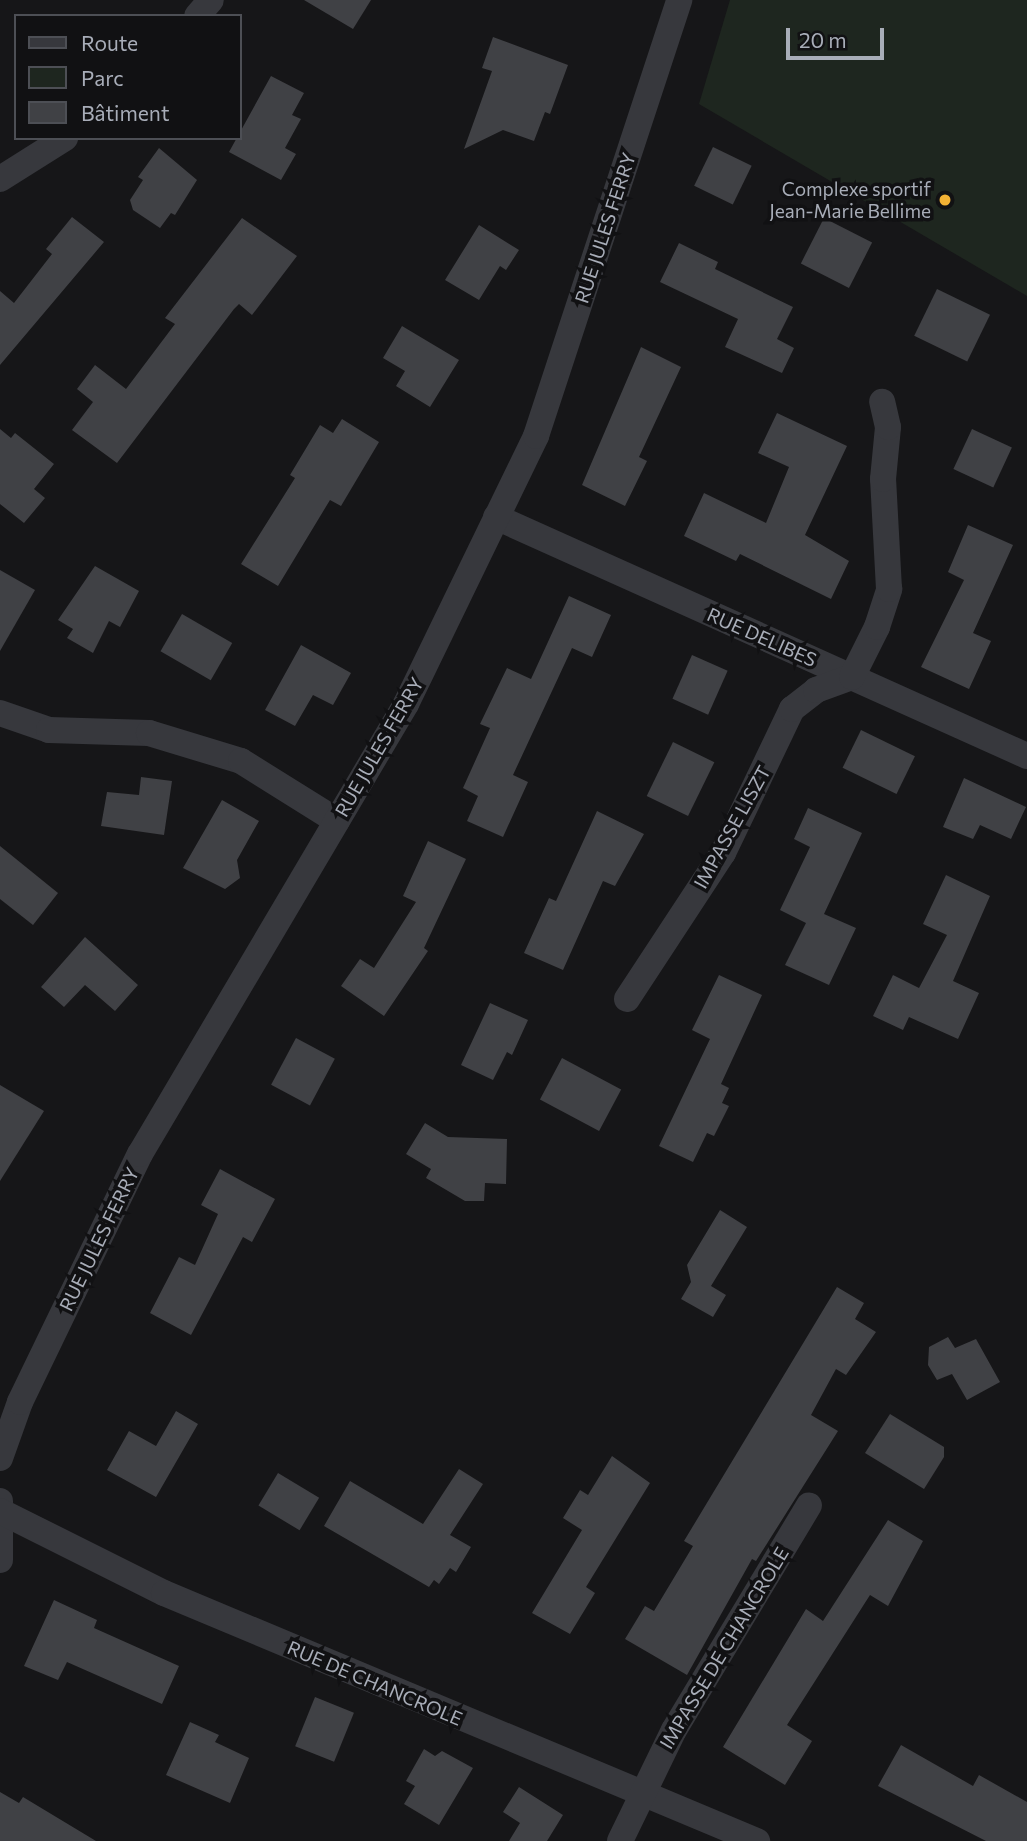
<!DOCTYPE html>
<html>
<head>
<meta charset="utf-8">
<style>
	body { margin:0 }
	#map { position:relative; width:1027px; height:1841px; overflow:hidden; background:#161618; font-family:Commissioner,sans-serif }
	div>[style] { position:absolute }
	.green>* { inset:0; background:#1e261f }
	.building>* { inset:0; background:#404145; transform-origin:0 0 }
	.street>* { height:26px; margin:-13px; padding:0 13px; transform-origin:13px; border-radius:13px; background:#37383d }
	.dots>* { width:19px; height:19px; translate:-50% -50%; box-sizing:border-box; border:4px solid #111113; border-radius:50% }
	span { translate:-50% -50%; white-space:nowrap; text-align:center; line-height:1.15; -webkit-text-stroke:7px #111113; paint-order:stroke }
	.poi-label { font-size:19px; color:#a8adb8 }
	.right { translate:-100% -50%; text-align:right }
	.street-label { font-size:19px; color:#a8adb8 }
	.legend { position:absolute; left:14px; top:14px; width:228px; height:126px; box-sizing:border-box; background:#111113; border:2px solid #4d4f55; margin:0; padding:9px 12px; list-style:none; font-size:21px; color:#a8adb8 }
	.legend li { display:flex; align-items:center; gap:14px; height:35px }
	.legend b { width:35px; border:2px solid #4d4f55 }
	.scale { position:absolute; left:786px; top:28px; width:98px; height:32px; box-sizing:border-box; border:4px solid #a8adb8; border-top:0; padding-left:9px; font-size:21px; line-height:24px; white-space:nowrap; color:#a8adb8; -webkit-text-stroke:5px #111113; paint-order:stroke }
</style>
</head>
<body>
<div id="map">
	<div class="green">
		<div style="clip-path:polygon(730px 0,1027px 0,1027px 296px,699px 104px)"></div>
	</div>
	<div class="building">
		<div style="clip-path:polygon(304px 0,371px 0,353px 29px)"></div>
		<div style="clip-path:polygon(493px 37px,568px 65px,550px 114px,545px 112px,534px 141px,503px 130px,464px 149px,492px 71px,482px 68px)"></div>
		<div style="clip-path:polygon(271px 76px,304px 93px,292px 115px,301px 119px,285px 148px,296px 154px,281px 180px,229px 152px)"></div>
		<div style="left:713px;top:147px;width:43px;height:43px;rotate:26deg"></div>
		<div style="clip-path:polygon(159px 148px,197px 180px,175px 215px,171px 213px,160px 228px,133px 210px,130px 200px,143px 180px,138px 177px)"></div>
		<div style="clip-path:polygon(72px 217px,104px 242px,0 365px,0 291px,14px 303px,52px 254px,46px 249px)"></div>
		<div style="clip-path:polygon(242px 218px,297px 256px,252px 315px,239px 304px,234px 309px,117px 463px,72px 430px,93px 402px,77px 389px,95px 365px,126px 389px,175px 324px,165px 318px)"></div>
		<div style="left:824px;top:218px;width:54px;height:51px;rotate:27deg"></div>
		<div style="clip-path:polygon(479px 225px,519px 250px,506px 270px,500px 266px,479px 300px,445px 280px)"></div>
		<div style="clip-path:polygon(679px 243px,718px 262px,715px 269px,793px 307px,777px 339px,794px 348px,782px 373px,725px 347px,738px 319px,660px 282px)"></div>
		<div style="left:937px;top:289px;width:59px;height:52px;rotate:26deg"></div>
		<div style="clip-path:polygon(402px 326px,459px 360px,430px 407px,396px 386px,405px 371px,383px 358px)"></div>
		<div style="clip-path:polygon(641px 347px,681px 367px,639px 457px,647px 461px,625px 506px,582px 485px)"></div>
		<div style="clip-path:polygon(777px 413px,847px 446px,805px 535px,849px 561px,831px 599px,740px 554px,736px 561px,684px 536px,704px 493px,766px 523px,789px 467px,758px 453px)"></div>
		<div style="clip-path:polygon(342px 419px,379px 442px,341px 506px,330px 500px,278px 586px,241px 564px,295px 478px,290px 475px,320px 425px,333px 433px)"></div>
		<div style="clip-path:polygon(0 429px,11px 438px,15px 433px,54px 464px,34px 489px,45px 498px,24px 523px,0 504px)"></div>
		<div style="left:972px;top:429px;width:44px;height:44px;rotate:25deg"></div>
		<div style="clip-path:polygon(968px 525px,1013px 545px,973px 633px,991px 641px,969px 689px,921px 667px,964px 580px,948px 572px)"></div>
		<div style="clip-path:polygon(95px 566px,139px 591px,120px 627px,109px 621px,93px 653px,67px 638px,73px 629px,58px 620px)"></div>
		<div style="clip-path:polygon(0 570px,35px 590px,0 651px)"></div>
		<div style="clip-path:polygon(569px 596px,611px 615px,592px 657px,572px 648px,513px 775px,528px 782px,503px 837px,467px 821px,478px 796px,463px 788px,490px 728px,480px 724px,507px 668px,531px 679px)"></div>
		<div style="left:182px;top:614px;width:58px;height:43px;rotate:30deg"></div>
		<div style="clip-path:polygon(301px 645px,351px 673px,333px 705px,313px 695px,295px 726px,265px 710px)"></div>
		<div style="left:692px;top:655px;width:39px;height:48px;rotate:24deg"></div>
		<div style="left:861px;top:730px;width:60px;height:42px;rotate:26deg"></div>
		<div style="left:673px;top:742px;width:46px;height:60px;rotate:26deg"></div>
		<div style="clip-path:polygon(141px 777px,172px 781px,164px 835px,101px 826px,107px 792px,139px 795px)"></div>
		<div style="clip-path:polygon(964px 778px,1026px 807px,1011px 839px,980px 825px,973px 839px,943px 827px)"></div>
		<div style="clip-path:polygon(222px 800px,259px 821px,237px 860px,240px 878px,225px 889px,183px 868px)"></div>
		<div style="clip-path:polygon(808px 808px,862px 833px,824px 914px,856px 928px,829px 985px,785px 965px,806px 923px,780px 910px,810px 847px,794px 839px)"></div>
		<div style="clip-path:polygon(597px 811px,644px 834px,615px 886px,603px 881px,563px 970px,524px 953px,549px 898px,556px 901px)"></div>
		<div style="clip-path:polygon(428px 841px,466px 859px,424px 948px,428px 951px,384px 1016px,341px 986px,360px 959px,374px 968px,416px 902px,403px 896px)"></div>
		<div style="clip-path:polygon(0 846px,58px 893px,33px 925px,0 899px)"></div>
		<div style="clip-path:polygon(946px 875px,990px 896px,953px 981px,979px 993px,958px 1039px,909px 1017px,903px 1030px,873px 1016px,893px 975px,919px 988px,947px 935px,923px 924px)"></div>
		<div style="clip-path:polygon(85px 937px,138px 985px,115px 1011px,85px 985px,64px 1007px,41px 987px)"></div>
		<div style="clip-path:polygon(719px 975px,762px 995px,721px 1084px,729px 1088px,722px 1103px,729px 1106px,714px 1136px,707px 1133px,693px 1162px,659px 1146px,710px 1039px,692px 1030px)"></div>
		<div style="clip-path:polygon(490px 1003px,528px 1020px,512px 1055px,507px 1052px,493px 1080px,461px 1065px)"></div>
		<div style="left:296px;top:1038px;width:44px;height:53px;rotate:28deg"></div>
		<div style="left:562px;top:1058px;width:67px;height:47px;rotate:28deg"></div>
		<div style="clip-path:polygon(0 1085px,44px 1111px,0 1181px)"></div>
		<div style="clip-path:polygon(425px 1123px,448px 1137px,507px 1139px,506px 1184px,485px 1183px,484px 1201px,465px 1201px,426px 1178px,431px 1169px,406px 1154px)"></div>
		<div style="clip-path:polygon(220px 1169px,275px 1199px,252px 1242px,243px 1237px,191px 1335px,150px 1313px,179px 1257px,195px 1265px,218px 1214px,201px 1205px)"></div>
		<div style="clip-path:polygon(720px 1210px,747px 1227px,711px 1286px,726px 1295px,713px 1317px,681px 1299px,691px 1282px,687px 1265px)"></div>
		<div style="clip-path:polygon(837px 1287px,864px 1303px,855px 1319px,876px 1332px,846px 1375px,836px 1369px,811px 1415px,838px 1431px,756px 1561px,752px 1559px,687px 1675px,625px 1639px,645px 1606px,654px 1611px,693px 1546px,684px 1541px)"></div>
		<div style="clip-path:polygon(948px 1337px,955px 1348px,976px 1339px,1000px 1382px,967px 1400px,952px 1374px,937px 1380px,928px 1365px,929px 1347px)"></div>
		<div style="clip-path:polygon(176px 1411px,198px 1424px,156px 1497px,107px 1470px,129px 1431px,156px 1446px)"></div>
		<div style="clip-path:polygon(890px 1414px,944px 1447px,944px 1457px,924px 1489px,865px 1453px)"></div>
		<div style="clip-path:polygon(612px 1456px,650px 1483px,586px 1587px,595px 1593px,570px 1634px,532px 1613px,582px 1530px,563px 1518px,580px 1490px,588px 1495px)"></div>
		<div style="clip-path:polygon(459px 1469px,483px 1484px,450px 1535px,471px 1547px,456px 1572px,450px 1568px,439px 1584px,434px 1580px,429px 1587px,324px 1526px,350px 1481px,423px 1524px)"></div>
		<div style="left:278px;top:1473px;width:48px;height:38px;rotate:31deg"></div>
		<div style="clip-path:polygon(888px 1520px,923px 1541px,888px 1606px,870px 1595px,787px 1725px,812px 1741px,785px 1785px,723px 1747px,806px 1609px,823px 1621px)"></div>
		<div style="clip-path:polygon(54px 1600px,97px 1620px,94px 1628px,179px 1666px,162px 1704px,67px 1662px,58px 1680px,24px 1666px)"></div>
		<div style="left:315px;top:1697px;width:42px;height:53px;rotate:22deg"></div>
		<div style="clip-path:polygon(190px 1722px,219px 1735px,215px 1742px,249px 1758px,230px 1803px,166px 1775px)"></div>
		<div style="clip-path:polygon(901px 1745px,973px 1786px,979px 1775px,1027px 1802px,1027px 1841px,986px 1841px,878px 1786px)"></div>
		<div style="clip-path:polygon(424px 1749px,435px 1756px,442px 1751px,473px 1768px,439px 1825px,404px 1804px,415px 1786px,406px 1781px)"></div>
		<div style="clip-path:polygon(519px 1787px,563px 1815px,547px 1841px,509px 1841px,520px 1823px,503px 1812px)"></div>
		<div style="clip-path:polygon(0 1792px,19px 1803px,23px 1797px,96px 1841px,0 1841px)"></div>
	</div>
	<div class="street">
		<div style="left:197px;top:16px;width:21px;rotate:-49deg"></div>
		<div style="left:0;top:179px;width:77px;rotate:-32.2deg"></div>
		<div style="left:496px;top:517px;width:582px;rotate:24.23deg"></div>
		<div style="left:0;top:713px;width:52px;rotate:19.1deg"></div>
		<div style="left:49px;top:730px;width:100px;rotate:1.7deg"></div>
		<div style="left:149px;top:733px;width:96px;rotate:16.9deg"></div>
		<div style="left:241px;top:761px;width:113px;rotate:32deg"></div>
		<div style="left:627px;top:999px;width:175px;rotate:-56.7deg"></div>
		<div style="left:723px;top:853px;width:160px;rotate:-64.4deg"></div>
		<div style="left:792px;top:709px;width:31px;rotate:-38deg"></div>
		<div style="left:816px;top:690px;width:38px;rotate:-20deg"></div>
		<div style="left:852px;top:677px;width:56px;rotate:-63.4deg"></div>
		<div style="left:877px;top:627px;width:40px;rotate:-72deg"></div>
		<div style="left:889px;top:589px;width:110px;rotate:-93.1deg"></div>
		<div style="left:883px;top:479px;width:52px;rotate:-84.5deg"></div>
		<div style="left:888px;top:427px;width:26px;rotate:-103deg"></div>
		<div style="left:0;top:1458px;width:59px;rotate:-70.3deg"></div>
		<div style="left:20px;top:1402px;width:276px;rotate:-64.2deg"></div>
		<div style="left:140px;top:1154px;width:523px;rotate:-59.41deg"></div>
		<div style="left:406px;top:704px;width:298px;rotate:-64.1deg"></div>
		<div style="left:536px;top:436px;width:459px;rotate:-71.8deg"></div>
		<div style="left:0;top:1501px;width:59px;rotate:90deg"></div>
		<div style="left:0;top:1511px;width:183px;rotate:26.6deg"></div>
		<div style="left:164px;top:1593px;width:643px;rotate:22.7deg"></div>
		<div style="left:620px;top:1841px;width:123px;rotate:-64.1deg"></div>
		<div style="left:674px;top:1730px;width:262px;rotate:-59deg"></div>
	</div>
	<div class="dots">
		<div style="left:945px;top:200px;background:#f2b134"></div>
	</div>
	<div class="poi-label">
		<span class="right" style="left:931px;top:200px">Complexe sportif<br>Jean-Marie Bellime</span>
	</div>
	<div class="street-label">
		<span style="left:605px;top:228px;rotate:-72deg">RUE JULES FERRY</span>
		<span style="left:762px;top:637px;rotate:24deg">RUE DELIBES</span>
		<span style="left:379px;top:747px;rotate:-60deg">RUE JULES FERRY</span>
		<span style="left:732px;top:827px;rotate:-61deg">IMPASSE LISZT</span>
		<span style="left:99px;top:1239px;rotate:-64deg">RUE JULES FERRY</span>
		<span style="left:724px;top:1648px;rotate:-59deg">IMPASSE DE CHANCROLE</span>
		<span style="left:375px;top:1683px;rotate:23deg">RUE DE CHANCROLE</span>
	</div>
	<ul class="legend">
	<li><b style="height:9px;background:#37383d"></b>Route</li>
	<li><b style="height:19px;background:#1e261f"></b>Parc</li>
	<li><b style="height:19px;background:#404145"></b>Bâtiment</li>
	</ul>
	<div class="scale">20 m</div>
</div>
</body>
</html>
